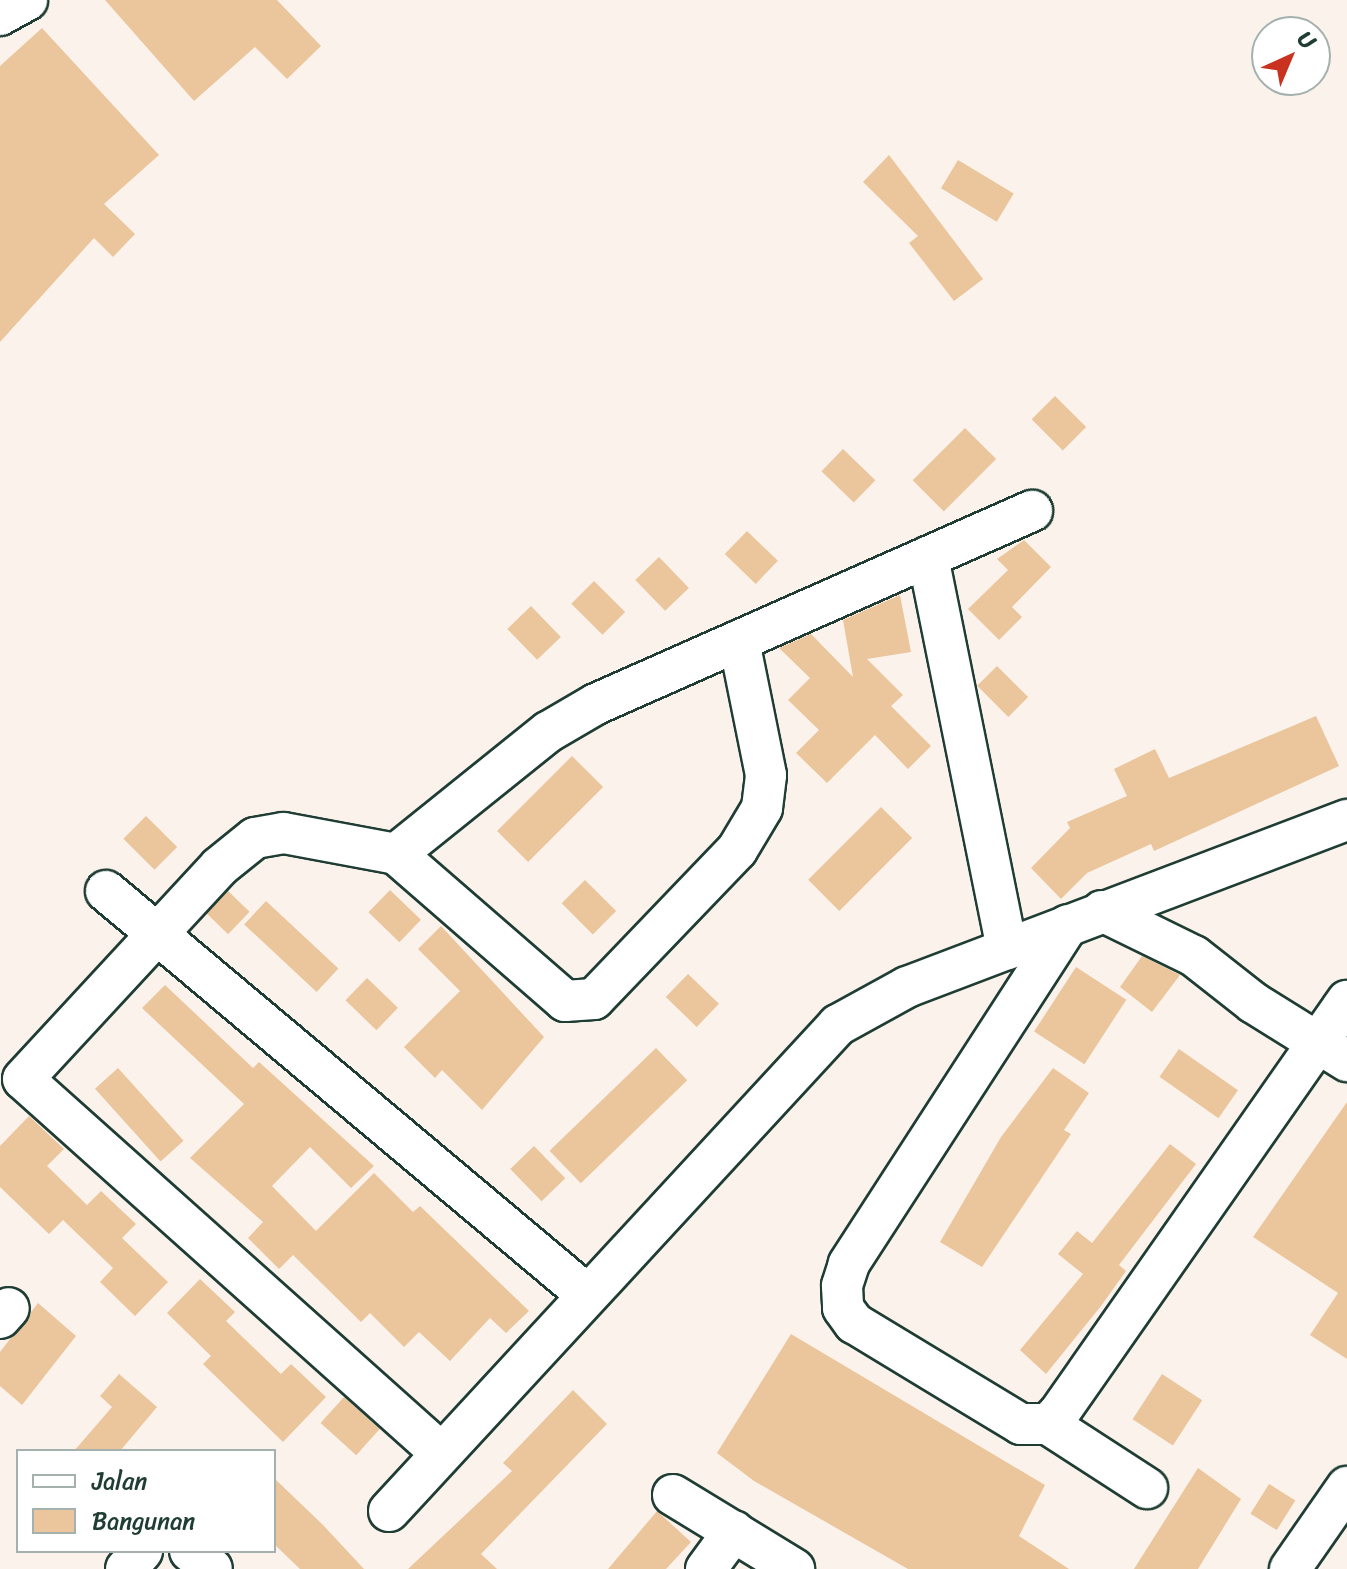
<!DOCTYPE html>
<html>
<head>
<meta charset="utf-8">
<style>
	body { margin:0 }
	#map { position:relative; width:1347px; height:1569px; overflow:hidden; background:#fbf3eb; font-family:Sriracha,sans-serif }
	div>[style] { position:absolute }
	.building>* { inset:0; background:#ebc59b; transform-origin:0 0 }
	.roads { filter:drop-shadow(2px 0 #1f3d34) drop-shadow(-2px 0 #1f3d34) drop-shadow(0 2px #1f3d34) drop-shadow(0 -2px #1f3d34) }
	.street>* { height:40px; margin:-20px; padding:0 20px; transform-origin:20px; border-radius:20px; background:#fff }
	span { translate:-50% -50%; white-space:nowrap; text-align:center; line-height:1.15; -webkit-text-stroke:7px #fff; paint-order:stroke }
	.legend { position:absolute; left:16px; top:1449px; width:260px; height:104px; box-sizing:border-box; background:#fff; border:2px solid #a5b1ae; margin:0; padding:10px 14px; list-style:none; font-size:24px; color:#1f3d34 }
	.legend li { display:flex; align-items:center; gap:16px; height:40px }
	.legend b { width:40px; border:2px solid #a5b1ae }
	.north { position:absolute; left:1251px; top:16px; width:80px; height:80px; box-sizing:border-box; background:#fff; border:2px solid #a5b1ae; border-radius:50%; rotate:44deg; font-size:22px; font-weight:700; line-height:32px; text-align:center; color:#1f3d34 }
	.north::after { content:''; display:block; margin:auto; width:28px; height:36px; background:#c8321e; clip-path:polygon(50% 0,100% 100%,50% 72%,0 100%) }
</style>
</head>
<body>
<div id="map">
	<div class="building">
		<div style="clip-path:polygon(105px 0,277px 0,321px 46px,287px 79px,255px 47px,194px 101px)"></div>
		<div style="clip-path:polygon(42px 28px,159px 155px,104px 204px,135px 234px,113px 257px,94px 238px,0 342px,0 66px)"></div>
		<div style="clip-path:polygon(889px 155px,983px 279px,954px 301px,909px 243px,918px 236px,863px 182px)"></div>
		<div style="left:958px;top:160px;width:65px;height:33px;rotate:31deg"></div>
		<div style="left:1055px;top:396px;width:44px;height:33px;rotate:45deg"></div>
		<div style="left:965px;top:428px;width:44px;height:74px;rotate:45deg"></div>
		<div style="left:843px;top:449px;width:45px;height:31px;rotate:44deg"></div>
		<div style="left:747px;top:531px;width:43px;height:32px;rotate:44deg"></div>
		<div style="clip-path:polygon(1024px 540px,1051px 567px,1012px 607px,1022px 617px,999px 640px,968px 609px,1008px 570px,997px 559px)"></div>
		<div style="left:659px;top:557px;width:43px;height:33px;rotate:46deg"></div>
		<div style="left:594px;top:581px;width:44px;height:32px;rotate:45deg"></div>
		<div style="clip-path:polygon(900px 595px,911px 652px,867px 659px,903px 695px,891px 706px,931px 746px,908px 769px,875px 735px,827px 783px,796px 753px,819px 730px,788px 700px,810px 678px,779px 648px,811px 634px,853px 677px,843px 620px)"></div>
		<div style="left:531px;top:606px;width:43px;height:33px;rotate:46deg"></div>
		<div style="left:997px;top:666px;width:44px;height:28px;rotate:45deg"></div>
		<div style="clip-path:polygon(1316px 716px,1339px 766px,1154px 851px,1151px 844px,1087px 873px,1061px 899px,1031px 868px,1070px 828px,1067px 822px,1127px 796px,1114px 769px,1155px 749px,1169px 778px)"></div>
		<div style="left:572px;top:756px;width:44px;height:106px;rotate:45deg"></div>
		<div style="left:881px;top:807px;width:44px;height:103px;rotate:45deg"></div>
		<div style="left:146px;top:816px;width:44px;height:32px;rotate:45deg"></div>
		<div style="left:585px;top:880px;width:44px;height:33px;rotate:45deg"></div>
		<div style="left:390px;top:890px;width:43px;height:31px;rotate:44deg"></div>
		<div style="left:228px;top:891px;width:30px;height:31px;rotate:44deg"></div>
		<div style="left:266px;top:901px;width:99px;height:32px;rotate:43deg"></div>
		<div style="clip-path:polygon(441px 926px,544px 1037px,482px 1110px,442px 1070px,435px 1078px,404px 1047px,460px 991px,418px 949px)"></div>
		<div style="clip-path:polygon(1142px 956px,1180px 975px,1152px 1012px,1120px 987px)"></div>
		<div style="left:1076px;top:967px;width:60px;height:77px;rotate:33deg"></div>
		<div style="left:688px;top:974px;width:43px;height:32px;rotate:44deg"></div>
		<div style="left:367px;top:978px;width:43px;height:31px;rotate:44deg"></div>
		<div style="clip-path:polygon(165px 985px,253px 1068px,259px 1062px,374px 1166px,351px 1188px,310px 1147px,272px 1186px,316px 1231px,374px 1173px,413px 1212px,420px 1206px,529px 1311px,506px 1333px,490px 1318px,450px 1361px,419px 1332px,404px 1347px,370px 1313px,361px 1322px,293px 1255px,279px 1269px,248px 1238px,263px 1222px,190px 1158px,244px 1104px,142px 1008px)"></div>
		<div style="left:656px;top:1048px;width:45px;height:148px;rotate:46deg"></div>
		<div style="left:1179px;top:1049px;width:72px;height:34px;rotate:35deg"></div>
		<div style="left:118px;top:1068px;width:98px;height:31px;rotate:48deg"></div>
		<div style="clip-path:polygon(1053px 1068px,1089px 1093px,1064px 1130px,1071px 1134px,982px 1267px,940px 1242px,1001px 1137px)"></div>
		<div style="clip-path:polygon(1347px 1102px,1347px 1359px,1310px 1335px,1338px 1293px,1253px 1237px)"></div>
		<div style="clip-path:polygon(29px 1116px,64px 1149px,47px 1166px,87px 1205px,101px 1191px,136px 1224px,122px 1238px,168px 1282px,135px 1316px,100px 1282px,113px 1268px,63px 1220px,49px 1234px,0 1187px,0 1146px)"></div>
		<div style="clip-path:polygon(1170px 1144px,1196px 1164px,1119px 1265px,1126px 1271px,1101px 1306px,1046px 1374px,1020px 1350px,1083px 1274px,1058px 1254px,1077px 1231px,1092px 1243px)"></div>
		<div style="left:534px;top:1146px;width:45px;height:33px;rotate:46deg"></div>
		<div style="clip-path:polygon(200px 1279px,235px 1312px,226px 1321px,281px 1374px,291px 1364px,326px 1397px,283px 1442px,203px 1364px,211px 1356px,167px 1313px)"></div>
		<div style="clip-path:polygon(38px 1303px,76px 1336px,22px 1405px,0 1386px,0 1352px)"></div>
		<div style="clip-path:polygon(791px 1334px,1045px 1485px,1019px 1536px,1069px 1569px,908px 1569px,754px 1481px,717px 1453px)"></div>
		<div style="clip-path:polygon(119px 1374px,157px 1407px,120px 1451px,74px 1451px,112px 1407px,100px 1396px)"></div>
		<div style="left:1162px;top:1374px;width:48px;height:54px;rotate:33deg"></div>
		<div style="clip-path:polygon(573px 1390px,607px 1424px,481px 1554px,497px 1569px,408px 1569px,512px 1471px,503px 1463px)"></div>
		<div style="left:344px;top:1397px;width:48px;height:35px;rotate:42deg"></div>
		<div style="clip-path:polygon(1198px 1468px,1241px 1499px,1198px 1569px,1134px 1569px)"></div>
		<div style="clip-path:polygon(274px 1478px,323px 1525px,364px 1569px,300px 1569px,274px 1544px)"></div>
		<div style="left:1269px;top:1484px;width:31px;height:35px;rotate:32deg"></div>
		<div style="clip-path:polygon(657px 1511px,691px 1542px,666px 1569px,608px 1569px)"></div>
	</div>
	<div class="roads">
		<div class="street">
			<div style="left:0;top:15px;width:31px;rotate:-29deg"></div>
			<div style="left:928px;top:557px;width:400px;rotate:78.6deg"></div>
			<div style="left:396px;top:854px;width:195px;rotate:-38.8deg"></div>
			<div style="left:548px;top:732px;width:56px;rotate:-30.3deg"></div>
			<div style="left:596px;top:704px;width:477px;rotate:-23.9deg"></div>
			<div style="left:106px;top:891px;width:625px;rotate:40.01deg"></div>
			<div style="left:1102px;top:911px;width:102px;rotate:26.1deg"></div>
			<div style="left:1194px;top:956px;width:76px;rotate:38.1deg"></div>
			<div style="left:1254px;top:1003px;width:110px;rotate:31.9deg"></div>
			<div style="left:1068px;top:925px;width:404px;rotate:122.9deg"></div>
			<div style="left:849px;top:1264px;width:23px;rotate:108deg"></div>
			<div style="left:842px;top:1286px;width:22px;rotate:87deg"></div>
			<div style="left:843px;top:1308px;width:19px;rotate:54deg"></div>
			<div style="left:854px;top:1323px;width:195px;rotate:31.2deg"></div>
			<div style="left:1021px;top:1424px;width:27px"></div>
			<div style="left:1048px;top:1424px;width:16px;rotate:-45deg"></div>
			<div style="left:1059px;top:1413px;width:503px;rotate:-55.05deg"></div>
			<div style="left:0;top:1318px;width:13px;rotate:-48deg"></div>
			<div style="left:1048px;top:1424px;width:118px;rotate:32.9deg"></div>
			<div style="left:440px;top:1452px;width:559px;rotate:-138.19deg"></div>
			<div style="left:23px;top:1079px;width:289px;rotate:-47.2deg"></div>
			<div style="left:219px;top:867px;width:46px;rotate:-38.9deg"></div>
			<div style="left:255px;top:838px;width:29px;rotate:-10deg"></div>
			<div style="left:284px;top:833px;width:114px;rotate:10.6deg"></div>
			<div style="left:396px;top:854px;width:224px;rotate:41deg"></div>
			<div style="left:565px;top:1001px;width:29px;rotate:-4deg"></div>
			<div style="left:594px;top:999px;width:207px;rotate:-46.2deg"></div>
			<div style="left:737px;top:850px;width:49px;rotate:-59.2deg"></div>
			<div style="left:762px;top:808px;width:33px;rotate:-83deg"></div>
			<div style="left:766px;top:775px;width:137px;rotate:-101.4deg"></div>
			<div style="left:673px;top:1495px;width:142px;rotate:31.4deg"></div>
			<div style="left:389px;top:1511px;width:662px;rotate:-47.27deg"></div>
			<div style="left:838px;top:1025px;width:79px;rotate:-28.8deg"></div>
			<div style="left:907px;top:987px;width:471px;rotate:-20.8deg"></div>
			<div style="left:190px;top:1551px;width:28px;rotate:39deg"></div>
			<div style="left:126px;top:1569px;width:24px;rotate:-48deg"></div>
			<div style="left:706px;top:1569px;width:47px;rotate:-53.6deg"></div>
			<div style="left:1290px;top:1569px;width:100px;rotate:-55.2deg"></div>
		</div>
	</div>
	<ul class="legend">
	<li><b style="height:10px;background:#fff"></b>Jalan</li>
	<li><b style="height:22px;background:#ebc59b"></b>Bangunan</li>
	</ul>
	<div class="north">U</div>
</div>
</body>
</html>
